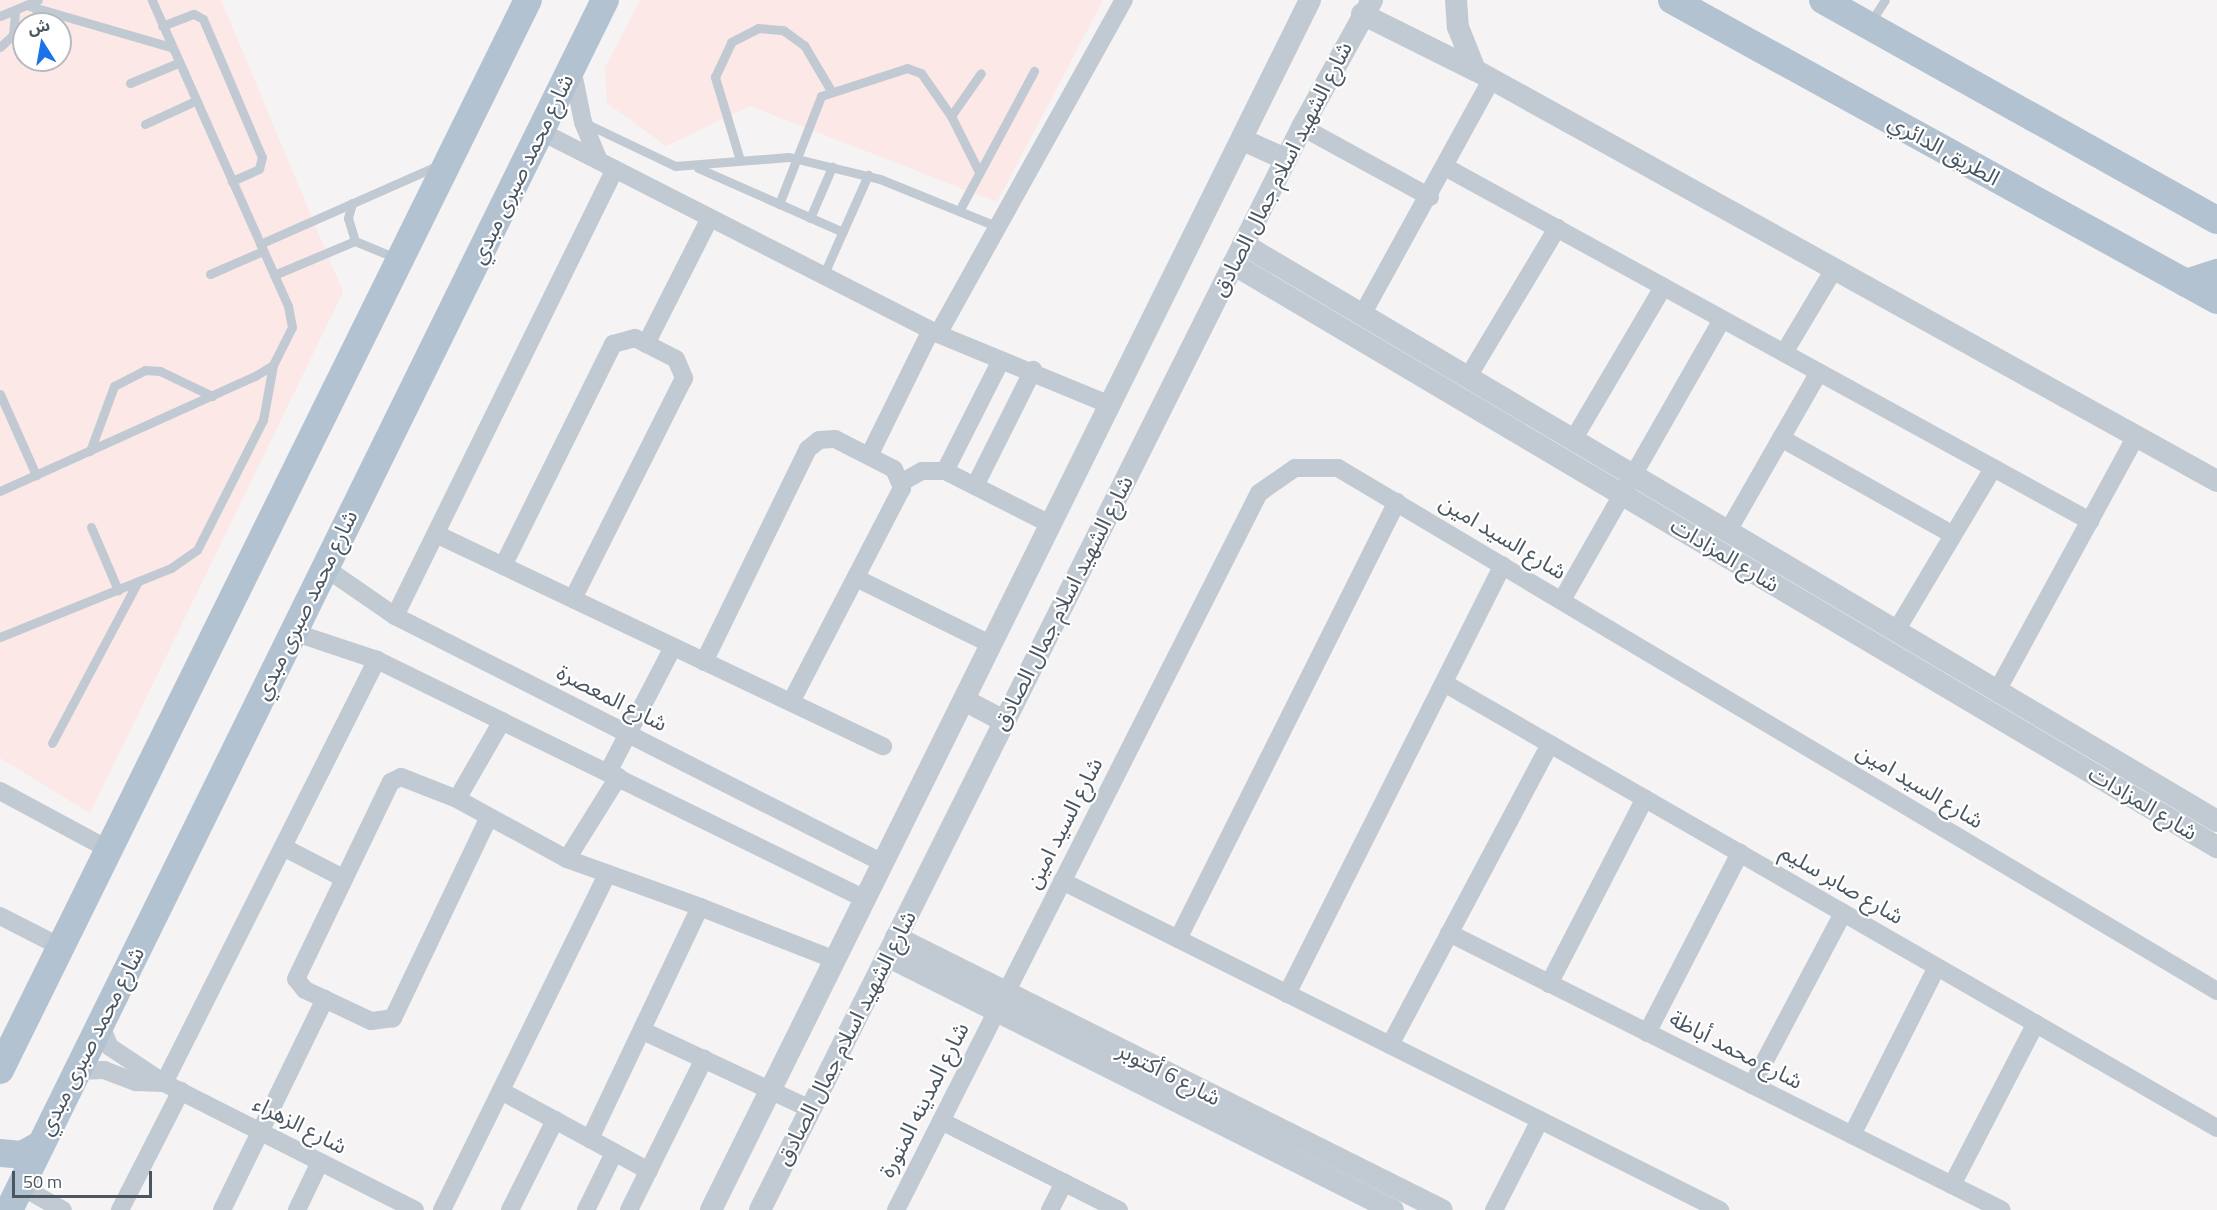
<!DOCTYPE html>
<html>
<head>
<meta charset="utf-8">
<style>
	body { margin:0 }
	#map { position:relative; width:2217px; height:1210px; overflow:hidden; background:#f5f3f3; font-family:"Titillium Web","Noto Sans Arabic",sans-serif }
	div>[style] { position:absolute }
	.medical>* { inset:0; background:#fce8e6 }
	.service>* { height:9px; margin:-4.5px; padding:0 4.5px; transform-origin:4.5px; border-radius:4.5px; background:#c1cad2 }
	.minor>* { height:18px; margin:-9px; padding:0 9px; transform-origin:9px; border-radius:9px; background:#c1cad2 }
	.tertiary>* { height:22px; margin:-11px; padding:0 11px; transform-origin:11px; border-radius:11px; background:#c1cad2 }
	.primary>* { height:28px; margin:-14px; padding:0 14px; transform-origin:14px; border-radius:14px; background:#b3c2d1 }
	span { translate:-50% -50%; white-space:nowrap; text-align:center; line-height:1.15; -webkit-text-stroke:4.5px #fff; paint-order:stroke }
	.street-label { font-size:22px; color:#4a5661 }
	.north { position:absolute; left:12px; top:12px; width:60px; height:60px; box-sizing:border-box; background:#fff; border:2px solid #b7bbc0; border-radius:50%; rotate:349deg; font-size:16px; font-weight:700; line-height:24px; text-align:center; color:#4a5661 }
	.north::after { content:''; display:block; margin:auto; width:21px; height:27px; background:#1a73e8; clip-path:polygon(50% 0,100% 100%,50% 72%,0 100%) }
	.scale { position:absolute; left:12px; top:1171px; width:140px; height:27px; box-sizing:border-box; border:3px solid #4a5661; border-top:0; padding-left:8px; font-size:18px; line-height:21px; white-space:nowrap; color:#4a5661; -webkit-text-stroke:4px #fff; paint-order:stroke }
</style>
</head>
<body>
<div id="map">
	<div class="medical">
		<div style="clip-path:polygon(evenodd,0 0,221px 0,343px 292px,90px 813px,0 758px,0 0,24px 24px,60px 24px,60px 60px,24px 60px,24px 24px)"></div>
		<div style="clip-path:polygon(640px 0,1103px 0,997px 202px,750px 106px,666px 146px,607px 103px,605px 68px)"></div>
	</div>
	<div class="service">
		<div style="left:26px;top:5px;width:151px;rotate:16.2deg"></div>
		<div style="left:35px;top:8px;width:17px;rotate:66deg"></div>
		<div style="left:0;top:16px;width:41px;rotate:-22.8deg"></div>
		<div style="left:1870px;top:23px;width:27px;rotate:-57deg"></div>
		<div style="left:162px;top:26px;width:34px;rotate:-21deg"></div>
		<div style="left:194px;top:14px;width:10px;rotate:29deg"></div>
		<div style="left:203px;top:19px;width:150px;rotate:66.9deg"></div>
		<div style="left:262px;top:157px;width:12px;rotate:104deg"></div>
		<div style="left:259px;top:169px;width:30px;rotate:156deg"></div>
		<div style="left:0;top:47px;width:18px;rotate:-43deg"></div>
		<div style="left:13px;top:35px;width:25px;rotate:-85deg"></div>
		<div style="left:130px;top:83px;width:52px;rotate:-22.6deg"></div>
		<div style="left:951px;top:116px;width:52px;rotate:-55.1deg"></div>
		<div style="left:585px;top:123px;width:100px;rotate:25.5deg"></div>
		<div style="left:675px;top:166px;width:114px;rotate:-4.5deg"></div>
		<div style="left:789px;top:157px;width:94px;rotate:13.6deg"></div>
		<div style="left:880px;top:179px;width:127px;rotate:22.1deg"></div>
		<div style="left:145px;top:124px;width:55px;rotate:-24.7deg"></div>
		<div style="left:740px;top:160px;width:87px;rotate:-106.8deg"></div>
		<div style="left:715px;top:77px;width:38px;rotate:-65deg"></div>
		<div style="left:731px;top:42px;width:30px;rotate:-27deg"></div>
		<div style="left:758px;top:28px;width:25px;rotate:5deg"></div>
		<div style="left:783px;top:30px;width:26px;rotate:36deg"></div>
		<div style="left:804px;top:45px;width:51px;rotate:59.4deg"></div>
		<div style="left:698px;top:168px;width:158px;rotate:23.8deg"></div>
		<div style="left:352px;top:203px;width:16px;rotate:105deg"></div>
		<div style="left:348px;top:218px;width:24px;rotate:73deg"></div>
		<div style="left:779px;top:204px;width:116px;rotate:-68.7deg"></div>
		<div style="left:821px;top:96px;width:90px;rotate:-18deg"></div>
		<div style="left:907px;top:68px;width:15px;rotate:20deg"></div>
		<div style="left:921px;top:73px;width:52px;rotate:55.1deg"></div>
		<div style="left:951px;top:116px;width:63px;rotate:63.4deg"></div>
		<div style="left:959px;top:211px;width:159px;rotate:-61.8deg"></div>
		<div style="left:810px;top:218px;width:56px;rotate:-66.7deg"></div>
		<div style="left:260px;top:244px;width:196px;rotate:-23.8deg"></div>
		<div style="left:210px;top:274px;width:58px;rotate:-23.5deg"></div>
		<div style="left:274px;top:275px;width:88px;rotate:-22.8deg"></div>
		<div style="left:355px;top:241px;width:44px;rotate:22.5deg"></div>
		<div style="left:823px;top:276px;width:111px;rotate:-66deg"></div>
		<div style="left:0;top:394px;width:89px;rotate:66deg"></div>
		<div style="left:90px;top:451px;width:69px;rotate:-69.7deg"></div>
		<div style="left:114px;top:386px;width:35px;rotate:-27deg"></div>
		<div style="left:145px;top:370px;width:15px;rotate:4deg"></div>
		<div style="left:160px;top:371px;width:58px;rotate:25.7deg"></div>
		<div style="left:0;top:491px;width:280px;rotate:-24.3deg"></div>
		<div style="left:255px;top:376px;width:21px;rotate:-31deg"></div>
		<div style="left:273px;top:365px;width:42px;rotate:-63.4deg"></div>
		<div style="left:292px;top:327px;width:21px;rotate:-101deg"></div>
		<div style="left:288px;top:306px;width:335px;rotate:-114deg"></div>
		<div style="left:91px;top:527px;width:69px;rotate:66.8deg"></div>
		<div style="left:0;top:637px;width:184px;rotate:-22deg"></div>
		<div style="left:171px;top:568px;width:32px;rotate:-35deg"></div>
		<div style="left:197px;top:550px;width:146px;rotate:-63.1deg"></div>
		<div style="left:263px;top:420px;width:56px;rotate:-79.7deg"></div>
		<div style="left:52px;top:743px;width:183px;rotate:-62deg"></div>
	</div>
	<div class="minor">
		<div style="left:572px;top:68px;width:55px;rotate:78.5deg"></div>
		<div style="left:583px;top:122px;width:42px;rotate:67.7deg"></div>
		<div style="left:1302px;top:127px;width:146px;rotate:28.7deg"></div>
		<div style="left:540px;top:131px;width:447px;rotate:27deg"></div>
		<div style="left:938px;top:334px;width:186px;rotate:22.4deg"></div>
		<div style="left:1447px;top:168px;width:734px;rotate:28.77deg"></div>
		<div style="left:1362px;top:315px;width:268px;rotate:-61.2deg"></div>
		<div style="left:938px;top:334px;width:382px;rotate:-60.9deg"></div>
		<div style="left:646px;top:344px;width:141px;rotate:-63.1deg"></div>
		<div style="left:1784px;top:353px;width:98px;rotate:-59.2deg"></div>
		<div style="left:1468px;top:377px;width:174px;rotate:-59.1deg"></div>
		<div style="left:1781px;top:438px;width:197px;rotate:29.4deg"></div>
		<div style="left:1573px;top:440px;width:178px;rotate:-59.5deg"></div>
		<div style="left:869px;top:456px;width:140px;rotate:-63.8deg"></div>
		<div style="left:945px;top:471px;width:124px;rotate:-63.2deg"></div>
		<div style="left:902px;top:482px;width:23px;rotate:-29deg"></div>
		<div style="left:922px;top:471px;width:23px"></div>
		<div style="left:945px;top:471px;width:120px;rotate:26.8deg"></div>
		<div style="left:975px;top:486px;width:130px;rotate:-63.4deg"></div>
		<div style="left:1728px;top:531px;width:183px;rotate:-60.2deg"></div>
		<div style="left:436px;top:534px;width:495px;rotate:25.4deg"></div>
		<div style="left:503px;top:566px;width:248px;rotate:-63.6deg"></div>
		<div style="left:613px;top:344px;width:23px;rotate:-15deg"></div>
		<div style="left:635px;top:338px;width:46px;rotate:27.1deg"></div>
		<div style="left:676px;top:359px;width:21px;rotate:67deg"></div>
		<div style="left:684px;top:378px;width:247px;rotate:116.7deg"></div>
		<div style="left:324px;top:567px;width:86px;rotate:34.6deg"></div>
		<div style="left:395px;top:616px;width:547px;rotate:26.85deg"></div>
		<div style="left:858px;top:579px;width:149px;rotate:26.2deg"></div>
		<div style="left:1562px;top:600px;width:323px;rotate:-60.3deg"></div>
		<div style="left:395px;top:616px;width:498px;rotate:-63.8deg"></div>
		<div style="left:1896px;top:631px;width:190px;rotate:-59.2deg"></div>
		<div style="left:293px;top:632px;width:89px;rotate:18.4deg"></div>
		<div style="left:377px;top:660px;width:543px;rotate:26.09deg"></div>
		<div style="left:704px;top:662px;width:237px;rotate:-64deg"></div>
		<div style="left:808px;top:449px;width:14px;rotate:-39deg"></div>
		<div style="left:819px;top:440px;width:16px;rotate:-4deg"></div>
		<div style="left:835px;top:439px;width:66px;rotate:27deg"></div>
		<div style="left:894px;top:469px;width:21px;rotate:67deg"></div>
		<div style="left:902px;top:488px;width:241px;rotate:117.4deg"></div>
		<div style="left:1444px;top:683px;width:892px;rotate:29.93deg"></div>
		<div style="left:1997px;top:691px;width:290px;rotate:-61.4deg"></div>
		<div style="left:608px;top:772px;width:141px;rotate:-62.5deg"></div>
		<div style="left:0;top:791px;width:120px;rotate:28.3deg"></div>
		<div style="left:457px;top:799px;width:90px;rotate:-60deg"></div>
		<div style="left:488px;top:819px;width:221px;rotate:115.5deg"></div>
		<div style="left:393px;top:1018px;width:22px;rotate:172deg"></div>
		<div style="left:371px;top:1021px;width:73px;rotate:-154.8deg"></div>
		<div style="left:305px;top:990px;width:14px;rotate:-129deg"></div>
		<div style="left:296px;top:979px;width:219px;rotate:-64.3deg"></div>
		<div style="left:391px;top:782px;width:11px;rotate:-27deg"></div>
		<div style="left:401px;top:777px;width:60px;rotate:21.4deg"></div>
		<div style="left:457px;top:799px;width:125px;rotate:28.6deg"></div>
		<div style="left:567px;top:859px;width:141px;rotate:19.8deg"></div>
		<div style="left:700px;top:907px;width:257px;rotate:115.4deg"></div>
		<div style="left:283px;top:847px;width:68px;rotate:27.3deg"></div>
		<div style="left:567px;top:859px;width:97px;rotate:-58.1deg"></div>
		<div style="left:1062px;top:881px;width:736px;rotate:26.57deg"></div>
		<div style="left:700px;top:907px;width:145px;rotate:21.4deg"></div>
		<div style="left:0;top:916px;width:66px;rotate:27deg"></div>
		<div style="left:1449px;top:933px;width:618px;rotate:26.61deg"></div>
		<div style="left:1178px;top:939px;width:489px;rotate:-63.4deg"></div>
		<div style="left:1549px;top:984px;width:209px;rotate:-62.7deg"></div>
		<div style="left:1287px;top:994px;width:480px;rotate:-63.3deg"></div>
		<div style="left:100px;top:1024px;width:25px;rotate:67deg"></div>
		<div style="left:110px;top:1047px;width:65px;rotate:33.7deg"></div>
		<div style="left:164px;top:1083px;width:281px;rotate:26.8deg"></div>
		<div style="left:643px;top:1031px;width:184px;rotate:25deg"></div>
		<div style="left:1647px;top:1033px;width:203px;rotate:-62.7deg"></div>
		<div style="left:1390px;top:1045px;width:341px;rotate:-62deg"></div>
		<div style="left:76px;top:1071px;width:28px;rotate:-2deg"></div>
		<div style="left:104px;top:1070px;width:34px;rotate:21deg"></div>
		<div style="left:136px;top:1082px;width:28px;rotate:2deg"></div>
		<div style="left:164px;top:1083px;width:474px;rotate:-63.3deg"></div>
		<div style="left:1752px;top:1085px;width:195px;rotate:-62.1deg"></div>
		<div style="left:501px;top:1091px;width:168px;rotate:28.4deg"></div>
		<div style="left:941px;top:1121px;width:199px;rotate:26.6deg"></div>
		<div style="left:1852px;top:1135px;width:188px;rotate:-63.2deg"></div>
		<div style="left:1952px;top:1185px;width:182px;rotate:-62.6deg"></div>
		<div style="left:20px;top:1186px;width:49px;rotate:29.2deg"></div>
		<div style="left:120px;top:1210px;width:134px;rotate:-62.9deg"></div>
		<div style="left:222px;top:1210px;width:235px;rotate:-64deg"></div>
		<div style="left:297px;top:1210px;width:53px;rotate:-64.4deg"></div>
		<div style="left:442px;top:1210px;width:373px;rotate:-63.8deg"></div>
		<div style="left:510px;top:1210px;width:101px;rotate:-63.4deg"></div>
		<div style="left:586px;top:1210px;width:64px;rotate:-63.8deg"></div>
		<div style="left:629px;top:1210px;width:169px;rotate:-63.6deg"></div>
		<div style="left:896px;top:1210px;width:804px;rotate:-63.15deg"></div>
		<div style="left:1259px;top:493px;width:44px;rotate:-34.8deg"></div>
		<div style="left:1295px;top:468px;width:43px"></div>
		<div style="left:1338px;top:468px;width:1023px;rotate:30.75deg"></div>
		<div style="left:1050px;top:1210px;width:31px;rotate:-63deg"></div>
		<div style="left:1494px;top:1210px;width:101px;rotate:-62.9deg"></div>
	</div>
	<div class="tertiary">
		<div style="left:1456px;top:0;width:27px;rotate:86deg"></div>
		<div style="left:1458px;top:27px;width:46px;rotate:68.4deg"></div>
		<div style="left:1362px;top:14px;width:126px;rotate:26.4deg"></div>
		<div style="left:1475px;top:70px;width:848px;rotate:28.98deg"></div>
		<div style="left:1243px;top:140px;width:46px;rotate:24.3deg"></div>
		<div style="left:1243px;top:244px;width:1132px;rotate:30.64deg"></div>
		<div style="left:1233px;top:264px;width:1144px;rotate:30.65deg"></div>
		<div style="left:964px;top:700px;width:45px;rotate:27.7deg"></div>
		<div style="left:896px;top:937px;width:610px;rotate:26.57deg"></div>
		<div style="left:887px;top:956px;width:566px;rotate:26.66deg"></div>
		<div style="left:711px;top:1210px;width:1350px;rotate:-63.66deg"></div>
		<div style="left:760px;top:1210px;width:1211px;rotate:-63.41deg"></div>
		<div style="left:1302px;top:127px;width:145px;rotate:-61.1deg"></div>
	</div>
	<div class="primary">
		<div style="left:1672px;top:0;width:622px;rotate:28.83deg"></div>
		<div style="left:1823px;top:0;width:451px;rotate:29.2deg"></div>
		<div style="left:2186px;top:283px;width:33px;rotate:-18deg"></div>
		<div style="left:0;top:1070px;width:1193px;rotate:-63.74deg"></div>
		<div style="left:0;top:1153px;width:22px;rotate:5deg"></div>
		<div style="left:22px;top:1155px;width:18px;rotate:-29deg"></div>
		<div style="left:9px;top:1210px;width:1349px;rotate:-63.78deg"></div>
	</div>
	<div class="street-label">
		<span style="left:1944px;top:150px;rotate:29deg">الطريق الدائري</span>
		<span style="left:522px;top:169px;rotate:-64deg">شارع محمد صبرى مبدي</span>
		<span style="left:1282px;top:169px;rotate:-63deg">شارع الشهيد اسلام جمال الصادق</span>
		<span style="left:1503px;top:537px;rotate:31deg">شارع السيد امين</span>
		<span style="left:1725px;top:555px;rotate:31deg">شارع المزادات</span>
		<span style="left:1063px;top:603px;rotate:-63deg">شارع الشهيد اسلام جمال الصادق</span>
		<span style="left:306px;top:605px;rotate:-64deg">شارع محمد صبرى مبدي</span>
		<span style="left:612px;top:698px;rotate:27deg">شارع المعصرة</span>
		<span style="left:1920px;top:786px;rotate:31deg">شارع السيد امين</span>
		<span style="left:2143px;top:803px;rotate:31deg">شارع المزادات</span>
		<span style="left:1064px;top:823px;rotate:-63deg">شارع السيد امين</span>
		<span style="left:1842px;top:884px;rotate:30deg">شارع صابر سليم</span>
		<span style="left:846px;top:1038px;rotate:-63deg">شارع الشهيد اسلام جمال الصادق</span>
		<span style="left:91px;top:1041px;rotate:-63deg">شارع محمد صبرى مبدي</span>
		<span style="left:1736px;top:1050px;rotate:27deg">شارع محمد أباظة</span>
		<span style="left:1169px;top:1074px;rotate:27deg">شارع 6 أكتوبر</span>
		<span style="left:924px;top:1100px;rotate:-63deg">شارع المدينه المنورة</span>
		<span style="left:300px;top:1125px;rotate:27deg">شارع الزهراء</span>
	</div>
	<div class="north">ش</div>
	<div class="scale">50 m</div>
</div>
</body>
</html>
